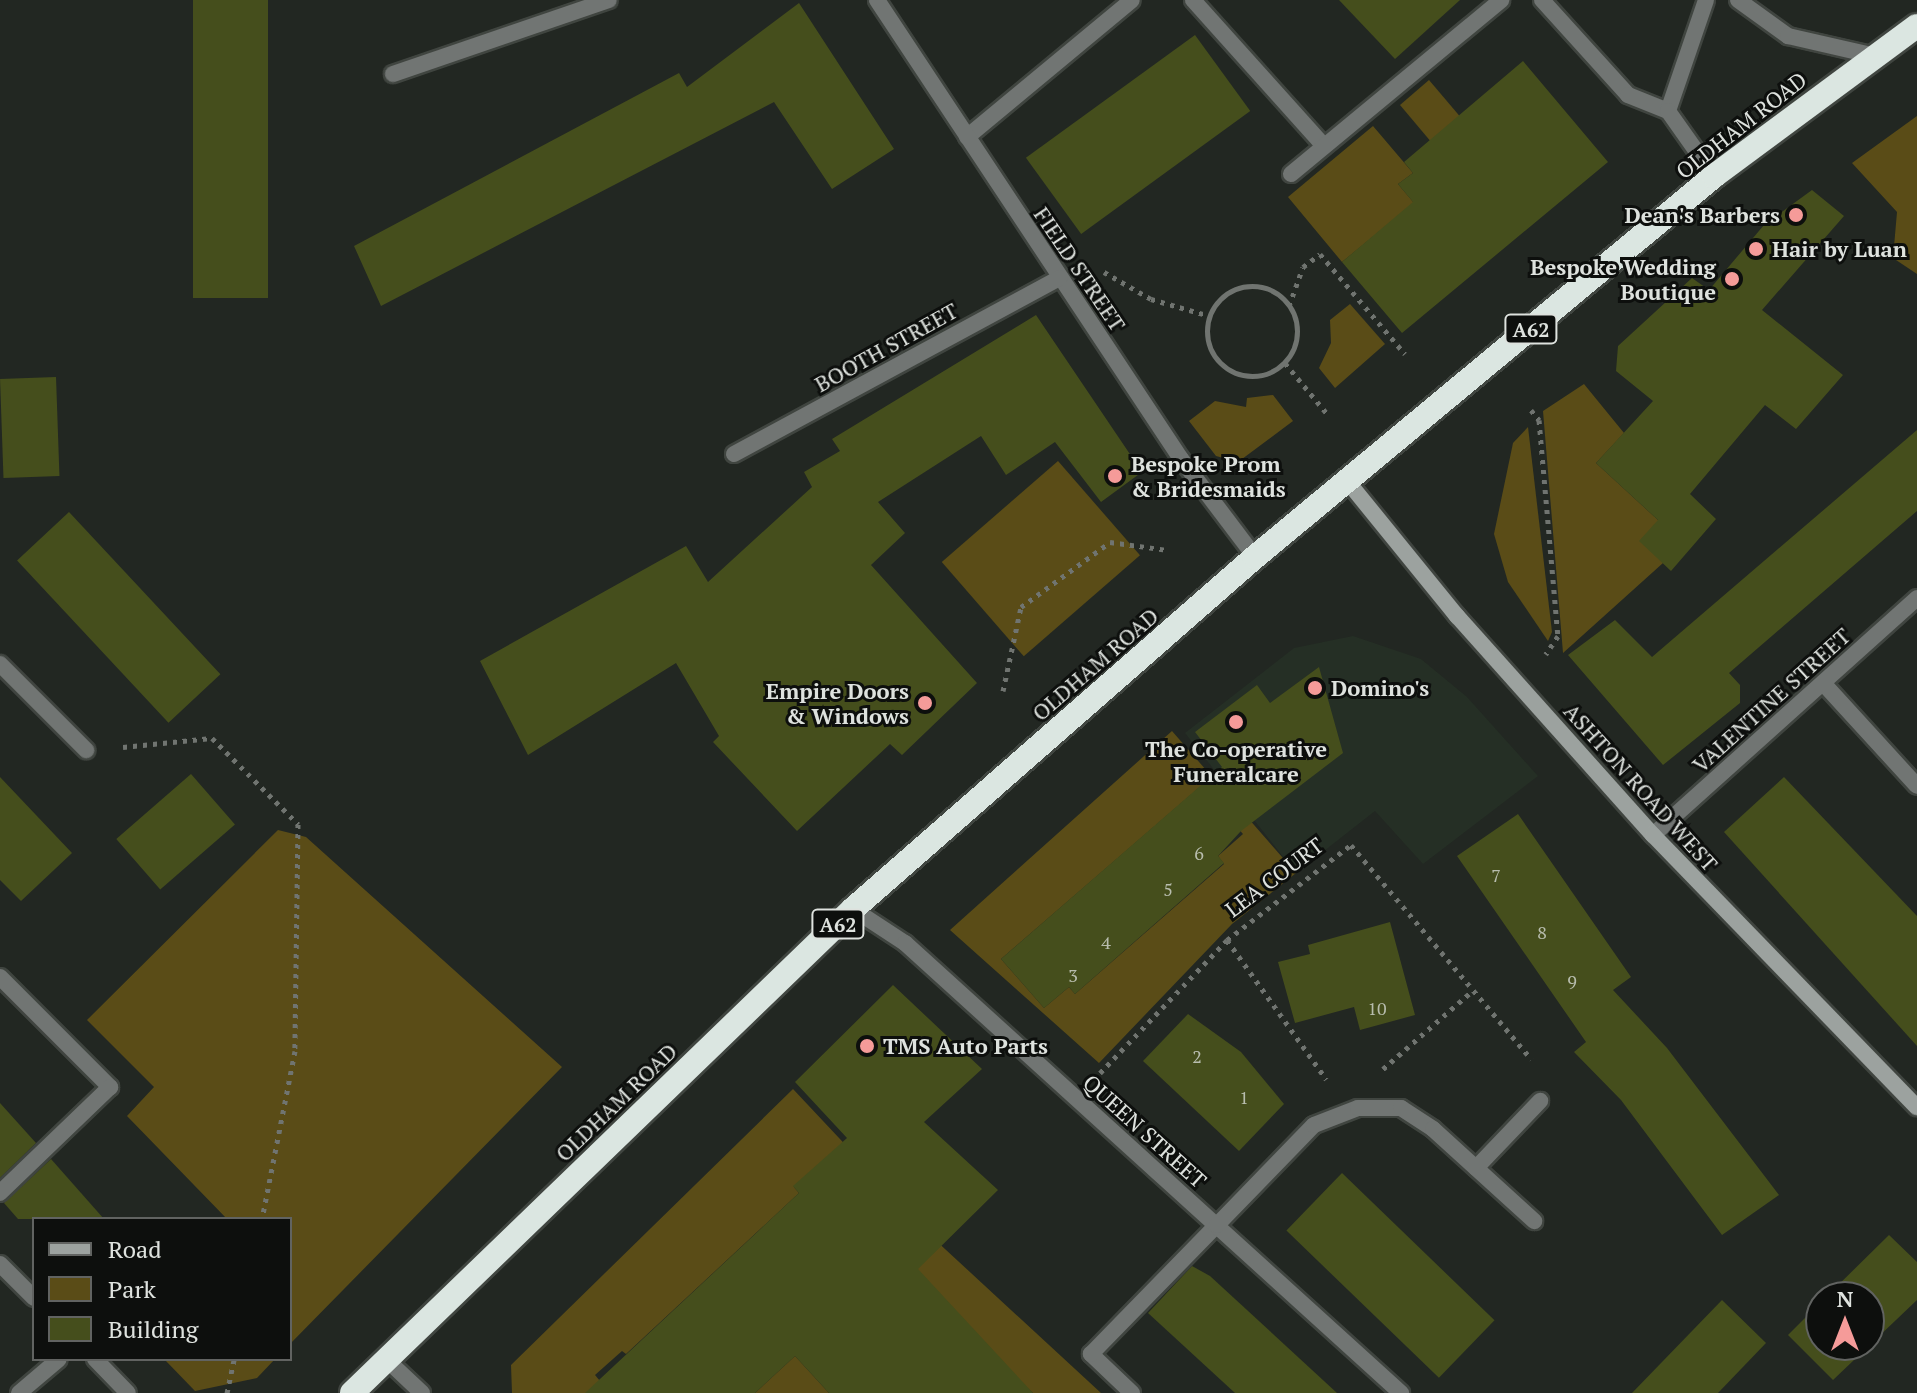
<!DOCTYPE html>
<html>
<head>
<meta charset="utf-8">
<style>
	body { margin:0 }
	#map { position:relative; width:1917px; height:1393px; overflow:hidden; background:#222722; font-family:"PT Serif",serif }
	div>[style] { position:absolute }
	.built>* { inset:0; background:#252f25 }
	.green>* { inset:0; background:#5a4c17; transform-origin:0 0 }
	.building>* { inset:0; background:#454e1c; transform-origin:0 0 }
	.path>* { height:5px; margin-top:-2.5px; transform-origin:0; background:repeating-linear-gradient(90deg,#707470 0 4px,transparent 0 10px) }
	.path>.ring { margin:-2.5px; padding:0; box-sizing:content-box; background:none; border:5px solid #707470; border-radius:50% }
	.roads { filter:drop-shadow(2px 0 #404540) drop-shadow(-2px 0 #404540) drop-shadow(0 2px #404540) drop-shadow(0 -2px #404540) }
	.lane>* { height:16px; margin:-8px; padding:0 8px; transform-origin:8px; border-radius:8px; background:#717573 }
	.street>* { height:16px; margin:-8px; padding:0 8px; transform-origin:8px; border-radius:8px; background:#717573 }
	.secondary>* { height:16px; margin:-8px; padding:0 8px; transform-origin:8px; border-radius:8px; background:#9ca29f }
	.highway>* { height:24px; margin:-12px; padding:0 12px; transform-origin:12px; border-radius:12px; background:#dbe6e1 }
	.dots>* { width:22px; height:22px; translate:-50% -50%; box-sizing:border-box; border:4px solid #0d0f0d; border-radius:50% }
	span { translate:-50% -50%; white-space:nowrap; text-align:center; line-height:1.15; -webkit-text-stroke:6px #0d0f0d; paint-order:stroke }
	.number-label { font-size:18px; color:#b8bdae }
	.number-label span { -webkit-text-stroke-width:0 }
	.shield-label span { padding:2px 6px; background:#0d0f0d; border:2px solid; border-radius:6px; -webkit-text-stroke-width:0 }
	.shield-label { font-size:20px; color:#dee2de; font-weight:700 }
	.street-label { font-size:22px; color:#dee2de }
	.poi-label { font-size:22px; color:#dee2de; font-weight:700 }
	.right { translate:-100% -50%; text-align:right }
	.left { translate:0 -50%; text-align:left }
	.legend { position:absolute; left:32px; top:1217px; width:260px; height:144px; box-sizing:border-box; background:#0d0f0d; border:2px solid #616361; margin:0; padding:10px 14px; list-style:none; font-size:24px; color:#dee2de }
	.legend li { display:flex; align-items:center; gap:16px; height:40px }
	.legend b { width:40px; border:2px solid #616361 }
	.north { position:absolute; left:1805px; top:1281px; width:80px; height:80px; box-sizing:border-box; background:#0d0f0d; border:2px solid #616361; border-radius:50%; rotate:0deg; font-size:22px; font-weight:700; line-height:32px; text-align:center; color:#dee2de }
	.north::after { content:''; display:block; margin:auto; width:28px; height:36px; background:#f59b99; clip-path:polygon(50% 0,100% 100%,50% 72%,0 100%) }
</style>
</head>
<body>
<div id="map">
	<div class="built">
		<div style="clip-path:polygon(1353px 636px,1421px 659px,1467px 697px,1538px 776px,1423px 864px,1375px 811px,1296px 873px,1185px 733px,1294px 648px)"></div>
	</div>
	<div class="green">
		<div style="clip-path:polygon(1429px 80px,1474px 133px,1432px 143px,1400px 105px)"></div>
		<div style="clip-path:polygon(1917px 116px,1917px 274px,1893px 258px,1897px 212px,1852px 163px)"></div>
		<div style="clip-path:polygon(1373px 126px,1413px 173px,1398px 184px,1414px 203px,1342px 262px,1288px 197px)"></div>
		<div style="clip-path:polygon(1350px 304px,1385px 344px,1335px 388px,1319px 368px,1331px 343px,1330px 320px)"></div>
		<div style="clip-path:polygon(1584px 384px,1624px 433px,1596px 463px,1658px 520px,1663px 563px,1563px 653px,1543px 411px)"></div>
		<div style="clip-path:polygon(1273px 395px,1293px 421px,1238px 462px,1216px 456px,1189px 421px,1215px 401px,1246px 407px,1247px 398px)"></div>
		<div style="clip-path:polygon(1528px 427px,1552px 632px,1548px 641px,1508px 582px,1494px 534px,1513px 443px)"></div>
		<div style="left:1058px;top:461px;width:125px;height:154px;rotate:49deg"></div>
		<div style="clip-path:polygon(evenodd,1172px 731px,1296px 873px,1232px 924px,1099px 1063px,950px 930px,1172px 731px,1201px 786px,1243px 834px,1218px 856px,1224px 864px,1075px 994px,1069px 987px,1044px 1008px,1001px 959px,1201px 786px)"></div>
		<div style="clip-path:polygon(278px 830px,306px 837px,562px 1067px,290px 1344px,290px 1219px,227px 1219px,127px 1116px,154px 1087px,87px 1020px)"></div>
		<div style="clip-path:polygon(793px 1089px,932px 1237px,1101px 1393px,1033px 1393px,793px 1186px,799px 1193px,626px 1354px,622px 1351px,595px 1375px,610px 1393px,512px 1393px,511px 1365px)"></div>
		<div style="clip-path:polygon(795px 1356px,829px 1393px,755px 1393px)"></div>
		<div style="clip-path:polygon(164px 1359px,275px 1359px,257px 1378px,195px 1391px)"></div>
	</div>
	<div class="building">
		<div style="left:193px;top:0;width:75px;height:298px"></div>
		<div style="clip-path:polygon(1339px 0,1460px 0,1395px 59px)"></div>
		<div style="clip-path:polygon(799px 3px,894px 149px,832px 189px,774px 102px,381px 306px,354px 246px,679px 73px,687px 87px)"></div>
		<div style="left:1195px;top:35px;width:94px;height:209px;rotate:54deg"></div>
		<div style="clip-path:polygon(1523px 61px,1608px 162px,1402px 333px,1342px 262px,1413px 202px,1398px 184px,1413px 173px,1404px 162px)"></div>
		<div style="clip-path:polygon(1812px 190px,1844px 216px,1762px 310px,1843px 375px,1796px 429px,1765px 405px,1690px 494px,1716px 519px,1671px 571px,1639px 541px,1658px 520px,1596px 463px,1653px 401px,1616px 371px,1618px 346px,1692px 278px,1709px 290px,1764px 225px)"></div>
		<div style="clip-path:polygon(1036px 315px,1142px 472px,1101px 502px,1055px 442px,1006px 475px,981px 436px,878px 502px,905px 533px,871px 565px,977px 683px,902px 755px,890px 744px,797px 831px,713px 742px,719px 736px,676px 663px,528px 755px,480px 661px,686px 546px,708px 582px,812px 487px,804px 472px,840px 451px,832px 439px)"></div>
		<div style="left:56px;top:377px;width:99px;height:56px;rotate:88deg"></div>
		<div style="clip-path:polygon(1917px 430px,1917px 511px,1729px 673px,1740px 685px,1740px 703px,1663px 765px,1568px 655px,1615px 620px,1652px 657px)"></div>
		<div style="left:69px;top:512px;width:222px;height:71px;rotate:47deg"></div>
		<div style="clip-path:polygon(1319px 667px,1343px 753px,1241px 831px,1218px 856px,1224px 863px,1075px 994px,1069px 987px,1044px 1008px,1001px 959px,1222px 767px,1195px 732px,1257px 685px,1270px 703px)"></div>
		<div style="left:191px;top:774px;width:67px;height:99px;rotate:49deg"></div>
		<div style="clip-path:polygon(0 777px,72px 853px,21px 901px,0 880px)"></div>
		<div style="clip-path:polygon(1784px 777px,1917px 916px,1917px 1046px,1724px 832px)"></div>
		<div style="clip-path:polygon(1518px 814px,1631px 977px,1613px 990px,1667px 1048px,1779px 1195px,1722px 1235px,1621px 1100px,1574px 1052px,1586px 1042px,1457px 856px)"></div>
		<div style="clip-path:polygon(1390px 922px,1415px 1015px,1360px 1030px,1354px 1007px,1295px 1023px,1278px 962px,1310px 954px,1308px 945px)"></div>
		<div style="clip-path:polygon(893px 985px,982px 1069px,924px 1122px,998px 1190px,918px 1269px,1033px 1393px,829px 1393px,795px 1356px,755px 1393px,585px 1393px,799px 1193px,793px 1186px,847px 1138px,795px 1082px)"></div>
		<div style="clip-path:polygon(1188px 1014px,1241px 1052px,1284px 1104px,1239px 1151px,1143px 1061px)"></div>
		<div style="clip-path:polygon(0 1103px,36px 1143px,0 1178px)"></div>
		<div style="clip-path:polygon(51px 1159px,104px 1219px,18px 1219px,4px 1203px)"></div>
		<div style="left:1342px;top:1173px;width:212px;height:80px;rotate:44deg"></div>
		<div style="clip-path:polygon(1889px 1235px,1917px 1262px,1917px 1300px,1833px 1380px,1788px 1335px,1821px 1302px,1821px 1345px,1869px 1345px,1869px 1297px,1826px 1297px)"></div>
		<div style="clip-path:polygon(1192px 1266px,1210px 1276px,1337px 1393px,1235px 1393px,1148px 1313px)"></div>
		<div style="clip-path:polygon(1722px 1300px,1766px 1343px,1718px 1393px,1632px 1393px)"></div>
	</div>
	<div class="path">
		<div style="left:1104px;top:272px;width:54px;rotate:29.9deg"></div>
		<div style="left:1151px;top:299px;width:61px;rotate:16.1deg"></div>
		<div class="ring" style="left:1207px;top:286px;width:85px;height:85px"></div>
		<div style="left:1289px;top:306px;width:41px;rotate:-70.3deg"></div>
		<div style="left:1303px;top:267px;width:21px;rotate:-37deg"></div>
		<div style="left:1320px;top:254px;width:131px;rotate:49.6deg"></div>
		<div style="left:1285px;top:363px;width:69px;rotate:50.3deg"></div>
		<div style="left:1531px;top:410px;width:13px;rotate:51deg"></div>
		<div style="left:1539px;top:420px;width:217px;rotate:85deg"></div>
		<div style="left:1558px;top:636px;width:22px;rotate:124deg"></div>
		<div style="left:1003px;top:691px;width:86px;rotate:-77.9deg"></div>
		<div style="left:1021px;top:607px;width:110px;rotate:-36.1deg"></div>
		<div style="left:1110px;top:542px;width:59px;rotate:7.9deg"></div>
		<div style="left:123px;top:747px;width:89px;rotate:-5.8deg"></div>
		<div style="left:212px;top:738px;width:122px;rotate:45deg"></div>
		<div style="left:298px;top:824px;width:227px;rotate:90.8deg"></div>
		<div style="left:295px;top:1051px;width:171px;rotate:101.1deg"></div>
		<div style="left:1227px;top:940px;width:171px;rotate:54.5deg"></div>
		<div style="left:1383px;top:1069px;width:118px;rotate:-41.2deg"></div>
		<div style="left:1100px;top:1073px;width:184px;rotate:-46.3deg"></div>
		<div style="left:1227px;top:940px;width:156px;rotate:-37.5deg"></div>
		<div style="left:1351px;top:845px;width:280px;rotate:49.9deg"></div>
		<div style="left:227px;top:1393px;width:35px;rotate:-78deg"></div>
	</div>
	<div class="roads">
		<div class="lane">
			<div style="left:1193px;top:0;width:195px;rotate:48.1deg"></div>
			<div style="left:967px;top:137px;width:214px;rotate:-39.7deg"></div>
			<div style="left:1291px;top:174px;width:273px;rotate:-39.6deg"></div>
			<div style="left:1823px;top:683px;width:139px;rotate:47.6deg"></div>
			<div style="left:0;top:977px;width:156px;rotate:45deg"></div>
			<div style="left:110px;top:1087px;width:153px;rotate:136.1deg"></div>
			<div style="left:19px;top:1393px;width:52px;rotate:-40.4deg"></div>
			<div style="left:1132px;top:1393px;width:57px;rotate:-136.4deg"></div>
			<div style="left:1091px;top:1354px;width:180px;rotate:-45.7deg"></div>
		</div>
		<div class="street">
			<div style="left:877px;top:0;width:551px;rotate:56.48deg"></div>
			<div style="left:1181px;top:459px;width:123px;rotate:52.9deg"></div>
			<div style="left:1542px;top:0;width:128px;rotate:47.8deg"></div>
			<div style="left:1628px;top:95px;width:43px;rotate:21.8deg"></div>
			<div style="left:1738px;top:0;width:62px;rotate:35.8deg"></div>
			<div style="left:1788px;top:36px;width:89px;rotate:12.9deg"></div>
			<div style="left:393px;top:74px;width:228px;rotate:-18.9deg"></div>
			<div style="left:1668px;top:111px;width:117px;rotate:-71.1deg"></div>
			<div style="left:1668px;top:111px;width:80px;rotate:54.7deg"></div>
			<div style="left:734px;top:454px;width:370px;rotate:-28.4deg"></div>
			<div style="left:0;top:664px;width:122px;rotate:45deg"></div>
			<div style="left:1653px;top:835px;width:355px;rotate:-41.9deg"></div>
			<div style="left:853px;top:909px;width:62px;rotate:33.2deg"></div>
			<div style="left:905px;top:943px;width:670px;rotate:42.22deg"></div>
			<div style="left:1476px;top:1168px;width:93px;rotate:-46.3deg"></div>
			<div style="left:1217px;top:1225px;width:139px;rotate:-45.9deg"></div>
			<div style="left:1314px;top:1125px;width:47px;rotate:-21.1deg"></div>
			<div style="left:1358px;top:1108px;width:43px"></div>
			<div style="left:1401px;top:1108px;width:38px;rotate:33deg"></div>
			<div style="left:1433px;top:1129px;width:137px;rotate:42.3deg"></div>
			<div style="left:0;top:1264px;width:48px;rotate:45deg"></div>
			<div style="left:95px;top:1359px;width:47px;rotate:45.9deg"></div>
			<div style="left:387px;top:1360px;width:48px;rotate:43.3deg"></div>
		</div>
		<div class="secondary">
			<div style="left:1348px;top:482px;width:173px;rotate:50.9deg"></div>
			<div style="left:1457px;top:616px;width:294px;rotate:48.2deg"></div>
			<div style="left:1653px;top:835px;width:379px;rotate:45.9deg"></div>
		</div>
		<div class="highway">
			<div style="left:352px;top:1393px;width:697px;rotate:-44.01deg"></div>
			<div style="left:853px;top:909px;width:534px;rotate:-41.21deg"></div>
			<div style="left:1255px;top:557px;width:597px;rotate:-39.69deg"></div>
			<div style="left:1714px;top:176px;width:252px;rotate:-36.5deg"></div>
		</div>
	</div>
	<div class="dots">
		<div style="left:1796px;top:215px;background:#f59b99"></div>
		<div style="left:1756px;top:249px;background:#f59b99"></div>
		<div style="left:1732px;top:279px;background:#f59b99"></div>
		<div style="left:1115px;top:476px;background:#f59b99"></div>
		<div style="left:1315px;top:688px;background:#f59b99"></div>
		<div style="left:925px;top:703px;background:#f59b99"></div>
		<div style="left:1236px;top:722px;background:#f59b99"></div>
		<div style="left:867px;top:1046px;background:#f59b99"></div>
	</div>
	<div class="number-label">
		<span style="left:1199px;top:853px">6</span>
		<span style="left:1496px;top:875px">7</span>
		<span style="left:1168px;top:889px">5</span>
		<span style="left:1542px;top:932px">8</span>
		<span style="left:1106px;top:942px">4</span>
		<span style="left:1073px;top:975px">3</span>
		<span style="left:1572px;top:981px">9</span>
		<span style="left:1377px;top:1008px">10</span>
		<span style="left:1197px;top:1056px">2</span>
		<span style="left:1244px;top:1097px">1</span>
	</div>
	<div class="shield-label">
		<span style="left:1531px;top:329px">A62</span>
		<span style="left:838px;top:924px">A62</span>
	</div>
	<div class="street-label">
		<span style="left:1741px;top:125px;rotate:-38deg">OLDHAM ROAD</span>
		<span style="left:1080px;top:269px;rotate:56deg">FIELD STREET</span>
		<span style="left:886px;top:347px;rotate:-29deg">BOOTH STREET</span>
		<span style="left:1095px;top:664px;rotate:-41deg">OLDHAM ROAD</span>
		<span style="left:1771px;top:700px;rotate:-42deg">VALENTINE STREET</span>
		<span style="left:1641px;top:787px;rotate:48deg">ASHTON ROAD WEST</span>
		<span style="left:1274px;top:877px;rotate:-37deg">LEA COURT</span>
		<span style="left:616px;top:1102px;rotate:-44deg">OLDHAM ROAD</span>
		<span style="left:1145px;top:1131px;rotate:42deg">QUEEN STREET</span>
	</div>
	<div class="poi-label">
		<span class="right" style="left:1780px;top:215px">Dean's Barbers</span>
		<span class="left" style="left:1772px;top:249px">Hair by Luan</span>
		<span class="right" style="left:1716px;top:279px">Bespoke Wedding<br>Boutique</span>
		<span class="left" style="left:1131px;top:476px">Bespoke Prom<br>&amp; Bridesmaids</span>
		<span class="left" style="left:1331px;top:688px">Domino's</span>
		<span class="right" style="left:909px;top:703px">Empire Doors<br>&amp; Windows</span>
		<span style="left:1236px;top:761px">The Co-operative<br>Funeralcare</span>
		<span class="left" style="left:883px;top:1046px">TMS Auto Parts</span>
	</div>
	<ul class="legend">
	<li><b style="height:10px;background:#9ca29f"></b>Road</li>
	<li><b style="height:22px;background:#5a4c17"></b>Park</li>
	<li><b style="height:22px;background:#454e1c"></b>Building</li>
	</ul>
	<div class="north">N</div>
</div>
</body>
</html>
